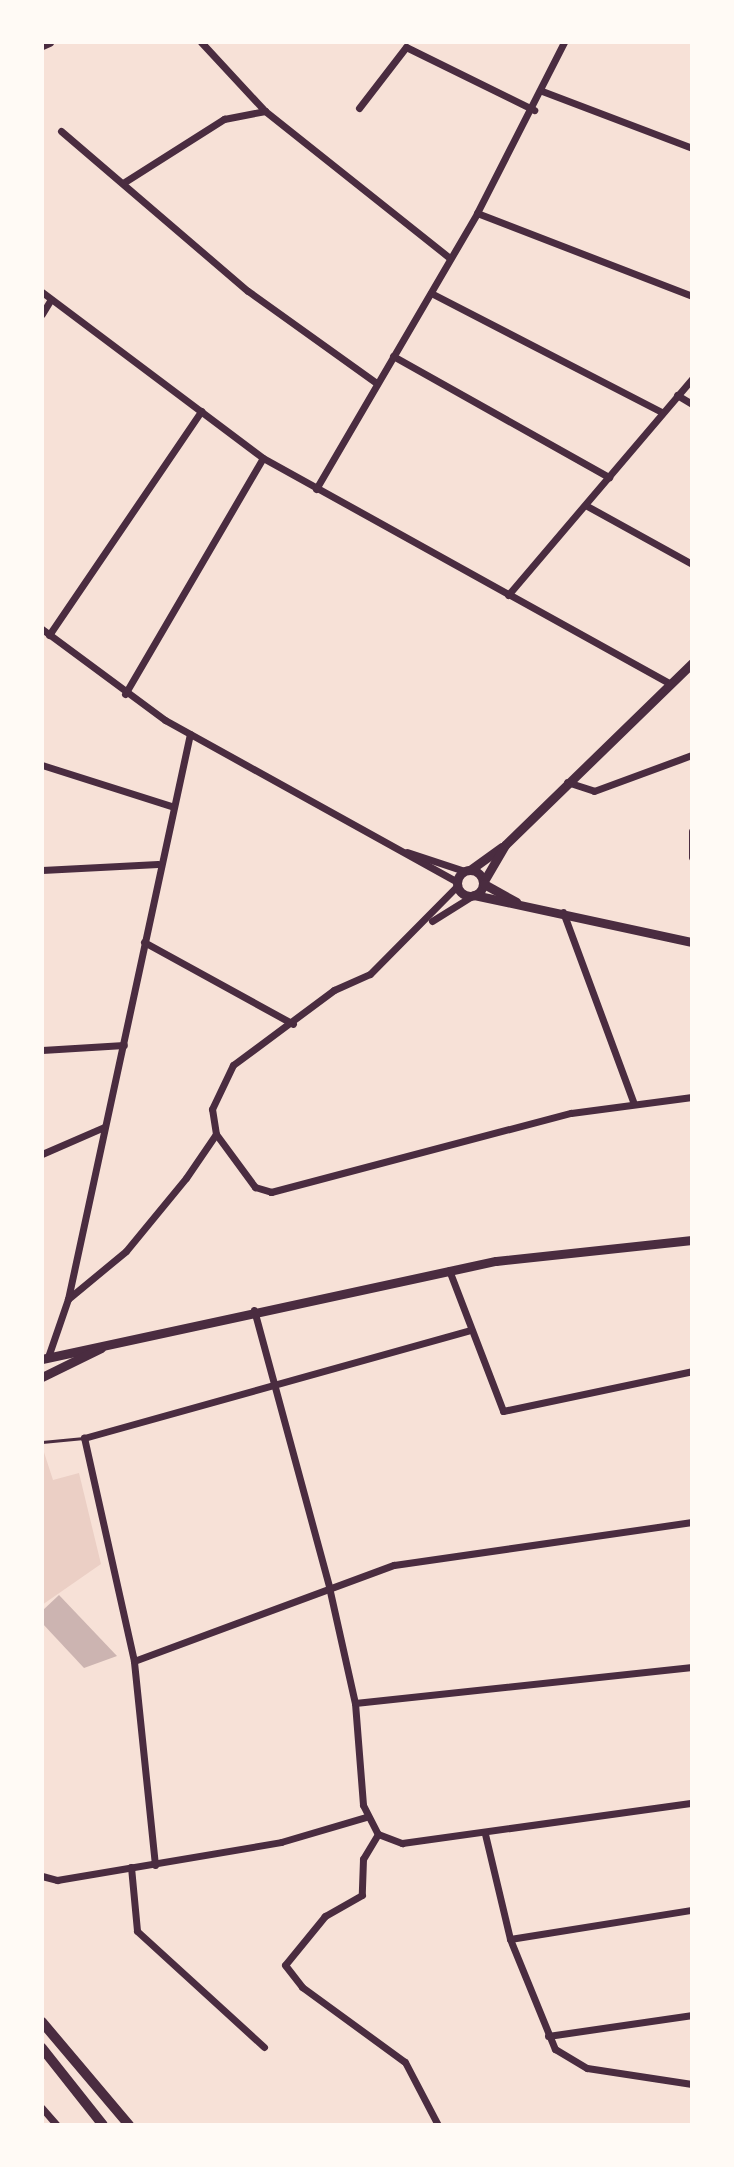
<!DOCTYPE html>
<html>
<head>
<meta charset="utf-8">
<style>
	body { margin:0 }
	#map { position:relative; width:734px; height:2167px; overflow:hidden; background:#f7e1d7; font-family:Inter,sans-serif }
	div>[style] { position:absolute }
	.green>* { inset:0; background:#ebcfc5 }
	.building>* { inset:0; background:#ccb4b1 }
	.service>* { height:3px; margin:-1.5px; padding:0 1.5px; transform-origin:1.5px; border-radius:1.5px; background:#4a2c40 }
	.minor>* { height:7px; margin:-3.5px; padding:0 3.5px; transform-origin:3.5px; border-radius:3.5px; background:#4a2c40 }
	.tertiary>* { height:9px; margin:-4.5px; padding:0 4.5px; transform-origin:4.5px; border-radius:4.5px; background:#4a2c40 }
	.tertiary>.ring { margin:-4.5px; padding:0; box-sizing:content-box; background:none; border:9px solid #4a2c40; border-radius:50% }
	.secondary>* { height:10px; margin:-5px; padding:0 5px; transform-origin:5px; border-radius:5px; background:#4a2c40 }
	span { translate:-50% -50%; white-space:nowrap; text-align:center; line-height:1.15; -webkit-text-stroke:7px #fffaf5; paint-order:stroke }
	.frame { position:absolute; inset:0; border:44px solid #fffaf5; pointer-events:none }
</style>
</head>
<body>
<div id="map">
	<div class="green">
		<div style="clip-path:polygon(42px 1446px,53px 1480px,79px 1473px,101px 1564px,42px 1605px)"></div>
	</div>
	<div class="building">
		<div style="clip-path:polygon(59px 1595px,117px 1656px,84px 1668px,42px 1623px,42px 1611px)"></div>
	</div>
	<div class="service">
		<div style="left:42px;top:1442px;width:42px;rotate:-5.4deg"></div>
	</div>
	<div class="minor">
		<div style="left:201px;top:42px;width:93px;rotate:47.2deg"></div>
		<div style="left:542px;top:91px;width:160px;rotate:20.8deg"></div>
		<div style="left:359px;top:108px;width:77px;rotate:-52.4deg"></div>
		<div style="left:406px;top:47px;width:143px;rotate:26.2deg"></div>
		<div style="left:61px;top:131px;width:246px;rotate:40.6deg"></div>
		<div style="left:248px;top:291px;width:156px;rotate:35.6deg"></div>
		<div style="left:123px;top:183px;width:120px;rotate:-32.4deg"></div>
		<div style="left:224px;top:119px;width:42px;rotate:-11deg"></div>
		<div style="left:265px;top:111px;width:236px;rotate:38.5deg"></div>
		<div style="left:477px;top:213px;width:230px;rotate:21.1deg"></div>
		<div style="left:42px;top:292px;width:276px;rotate:36.9deg"></div>
		<div style="left:263px;top:458px;width:466px;rotate:29deg"></div>
		<div style="left:431px;top:293px;width:260px;rotate:27.3deg"></div>
		<div style="left:42px;top:314px;width:17px;rotate:-59deg"></div>
		<div style="left:393px;top:356px;width:248px;rotate:29.3deg"></div>
		<div style="left:677px;top:395px;width:17px;rotate:31deg"></div>
		<div style="left:316px;top:489px;width:320px;rotate:-59.7deg"></div>
		<div style="left:477px;top:213px;width:192px;rotate:-63deg"></div>
		<div style="left:587px;top:506px;width:120px;rotate:28.9deg"></div>
		<div style="left:508px;top:595px;width:284px;rotate:-49.6deg"></div>
		<div style="left:42px;top:629px;width:153px;rotate:36.5deg"></div>
		<div style="left:165px;top:720px;width:334px;rotate:29deg"></div>
		<div style="left:49px;top:635px;width:271px;rotate:-55.8deg"></div>
		<div style="left:125px;top:694px;width:273px;rotate:-59.7deg"></div>
		<div style="left:42px;top:765px;width:135px;rotate:17.6deg"></div>
		<div style="left:567px;top:782px;width:28px;rotate:18deg"></div>
		<div style="left:594px;top:791px;width:104px;rotate:-20.2deg"></div>
		<div style="left:692px;top:831px;width:26px;rotate:90deg"></div>
		<div style="left:407px;top:852px;width:60px;rotate:18.4deg"></div>
		<div style="left:42px;top:870px;width:116px;rotate:-3deg"></div>
		<div style="left:563px;top:912px;width:202px;rotate:69.7deg"></div>
		<div style="left:432px;top:921px;width:47px;rotate:-32deg"></div>
		<div style="left:144px;top:942px;width:170px;rotate:28.8deg"></div>
		<div style="left:42px;top:1050px;width:82px;rotate:-3.5deg"></div>
		<div style="left:216px;top:1134px;width:66px;rotate:53.7deg"></div>
		<div style="left:255px;top:1187px;width:17px;rotate:17deg"></div>
		<div style="left:271px;top:1192px;width:310px;rotate:-14.8deg"></div>
		<div style="left:571px;top:1113px;width:122px;rotate:-7.5deg"></div>
		<div style="left:42px;top:1154px;width:68px;rotate:-23.5deg"></div>
		<div style="left:449px;top:1270px;width:151px;rotate:69deg"></div>
		<div style="left:503px;top:1411px;width:193px;rotate:-11.9deg"></div>
		<div style="left:68px;top:1299px;width:75px;rotate:-39.6deg"></div>
		<div style="left:126px;top:1251px;width:94px;rotate:-50.6deg"></div>
		<div style="left:186px;top:1178px;width:53px;rotate:-55.7deg"></div>
		<div style="left:216px;top:1134px;width:25px;rotate:-99deg"></div>
		<div style="left:212px;top:1109px;width:49px;rotate:-64.5deg"></div>
		<div style="left:233px;top:1065px;width:126px;rotate:-36.6deg"></div>
		<div style="left:334px;top:990px;width:39px;rotate:-24deg"></div>
		<div style="left:370px;top:974px;width:125px;rotate:-45.3deg"></div>
		<div style="left:254px;top:1310px;width:287px;rotate:74.8deg"></div>
		<div style="left:329px;top:1587px;width:119px;rotate:77.4deg"></div>
		<div style="left:355px;top:1703px;width:102px;rotate:85.5deg"></div>
		<div style="left:363px;top:1805px;width:33px;rotate:63deg"></div>
		<div style="left:378px;top:1834px;width:26px;rotate:21deg"></div>
		<div style="left:402px;top:1843px;width:293px;rotate:-7.9deg"></div>
		<div style="left:48px;top:1357px;width:61px;rotate:-71deg"></div>
		<div style="left:68px;top:1299px;width:578px;rotate:-77.82deg"></div>
		<div style="left:134px;top:1661px;width:277px;rotate:-20.3deg"></div>
		<div style="left:394px;top:1565px;width:301px;rotate:-8.2deg"></div>
		<div style="left:355px;top:1703px;width:339px;rotate:-6.1deg"></div>
		<div style="left:378px;top:1834px;width:29px;rotate:121deg"></div>
		<div style="left:363px;top:1859px;width:36px;rotate:92deg"></div>
		<div style="left:362px;top:1895px;width:43px;rotate:150.4deg"></div>
		<div style="left:325px;top:1916px;width:63px;rotate:129.2deg"></div>
		<div style="left:285px;top:1965px;width:28px;rotate:52deg"></div>
		<div style="left:302px;top:1987px;width:127px;rotate:36.1deg"></div>
		<div style="left:405px;top:2062px;width:71px;rotate:62.4deg"></div>
		<div style="left:485px;top:1834px;width:108px;rotate:76.6deg"></div>
		<div style="left:510px;top:1939px;width:119px;rotate:67.8deg"></div>
		<div style="left:555px;top:2049px;width:37px;rotate:31deg"></div>
		<div style="left:587px;top:2068px;width:106px;rotate:8.7deg"></div>
		<div style="left:155px;top:1865px;width:205px;rotate:-95.9deg"></div>
		<div style="left:134px;top:1661px;width:229px;rotate:-102.6deg"></div>
		<div style="left:84px;top:1438px;width:399px;rotate:-15.6deg"></div>
		<div style="left:131px;top:1867px;width:64px;rotate:84.6deg"></div>
		<div style="left:137px;top:1931px;width:172px;rotate:42.4deg"></div>
		<div style="left:42px;top:1876px;width:16px;rotate:15deg"></div>
		<div style="left:57px;top:1880px;width:227px;rotate:-9.6deg"></div>
		<div style="left:281px;top:1842px;width:89px;rotate:-16.4deg"></div>
		<div style="left:510px;top:1939px;width:184px;rotate:-9.1deg"></div>
		<div style="left:548px;top:2036px;width:146px;rotate:-8.3deg"></div>
		<div style="left:42px;top:2108px;width:23px;rotate:49deg"></div>
	</div>
	<div class="tertiary">
		<div style="left:42px;top:45px;width:8px;rotate:-23deg"></div>
		<div class="ring" style="left:457px;top:870px;width:17px;height:17px"></div>
		<div style="left:470px;top:870px;width:39px;rotate:-36deg"></div>
		<div style="left:484px;top:881px;width:42px;rotate:-59.7deg"></div>
		<div style="left:505px;top:845px;width:261px;rotate:-44.2deg"></div>
		<div style="left:484px;top:884px;width:37px;rotate:29deg"></div>
		<div style="left:474px;top:895px;width:223px;rotate:12.2deg"></div>
		<div style="left:42px;top:1359px;width:464px;rotate:-12.2deg"></div>
		<div style="left:496px;top:1261px;width:197px;rotate:-6.1deg"></div>
		<div style="left:42px;top:1377px;width:66px;rotate:-26.2deg"></div>
	</div>
	<div class="secondary">
		<div style="left:42px;top:2022px;width:135px;rotate:49.8deg"></div>
		<div style="left:42px;top:2048px;width:98px;rotate:51.6deg"></div>
	</div>
	<div class="frame"></div>
</div>
</body>
</html>
